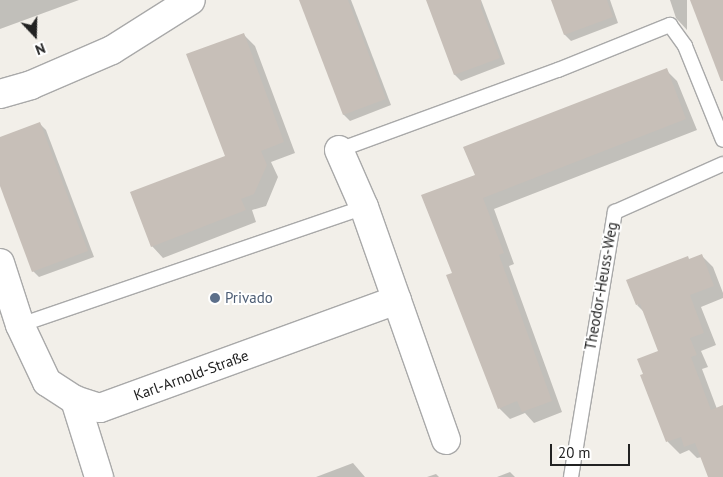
<!DOCTYPE html>
<html>
<head>
<meta charset="utf-8">
<style>
	body { margin:0 }
	#map { position:relative; width:723px; height:477px; overflow:hidden; background:#f2efe9; font-family:"PT Sans",sans-serif }
	div>[style] { position:absolute }
	.shadow>* { inset:0; background:#0003 }
	.building>* { inset:0; background:#c7bfb8 }
	.roads { filter:drop-shadow(1px 0 #a9a9a9) drop-shadow(-1px 0 #a9a9a9) drop-shadow(0 1px #a9a9a9) drop-shadow(0 -1px #a9a9a9) }
	.service>* { height:14px; margin:-7px; padding:0 7px; transform-origin:7px; border-radius:7px; background:#fff }
	.minor>* { height:28px; margin:-14px; padding:0 14px; transform-origin:14px; border-radius:14px; background:#fff }
	.dots>* { width:14px; height:14px; translate:-50% -50%; box-sizing:border-box; border:2px solid #fff; border-radius:50% }
	span { translate:-50% -50%; white-space:nowrap; text-align:center; line-height:1.15; -webkit-text-stroke:4px #fff; paint-order:stroke }
	.street-label { font-size:15px; color:#222 }
	.service-label { font-size:15px; color:#4e5e75 }
	.left { translate:0 -50%; text-align:left }
	.north { position:absolute; left:10px; top:10px; width:50px; height:50px; -webkit-text-stroke:4px #fff; paint-order:stroke; rotate:159deg; font-size:14px; font-weight:700; line-height:20px; text-align:center; color:#222 }
	.north::after { content:''; display:block; margin:auto; width:18px; height:22px; background:#222; clip-path:polygon(50% 0,100% 100%,50% 72%,0 100%) }
	.scale { position:absolute; left:550px; top:444px; width:80px; height:22px; box-sizing:border-box; border:2px solid #222; border-top:0; padding-left:6px; font-size:15px; line-height:18px; white-space:nowrap; color:#222; -webkit-text-stroke:4px #fff; paint-order:stroke }
</style>
</head>
<body>
<div id="map">
	<div class="shadow">
		<div style="clip-path:polygon(0 0,79px 0,0 29px)"></div>
		<div style="clip-path:polygon(300px 0,351px 0,391px 105px,350px 121px,344px 115px)"></div>
		<div style="clip-path:polygon(427px 0,481px 0,505px 64px,461px 81px,455px 75px)"></div>
		<div style="clip-path:polygon(552px 0,610px 0,618px 23px,571px 41px,565px 35px)"></div>
		<div style="clip-path:polygon(670px 0,687px 0,687px 30px,676px 18px)"></div>
		<div style="clip-path:polygon(243px 34px,255px 46px,295px 153px,271px 162px,278px 177px,266px 206px,252px 210px,256px 222px,163px 258px,152px 246px,226px 157px)"></div>
		<div style="clip-path:polygon(666px 70px,677px 81px,697px 130px,494px 209px,514px 264px,509px 266px,562px 412px,534px 423px,525px 413px,510px 419px,499px 408px,453px 274px,476px 176px)"></div>
		<div style="clip-path:polygon(40px 124px,46px 130px,94px 257px,39px 277px,33px 271px,0 182px,0 138px)"></div>
		<div style="clip-path:polygon(701px 255px,713px 267px,723px 293px,723px 298px,701px 307px,716px 345px,701px 351px,708px 367px,702px 369px,717px 409px,723px 406px,723px 477px,709px 477px,702px 457px,697px 458px,689px 450px,680px 454px,668px 442px,642px 376px,659px 352px,644px 312px,637px 305px,690px 260px)"></div>
		<div style="clip-path:polygon(353px 463px,365px 477px,316px 477px)"></div>
		<div style="clip-path:polygon(510px 472px,515px 477px,497px 477px)"></div>
		<div style="clip-path:polygon(436px 474px,439px 477px,427px 477px)"></div>
	</div>
	<div class="building">
		<div style="clip-path:polygon(299px 0,348px 0,386px 99px,343px 115px)"></div>
		<div style="clip-path:polygon(426px 0,481px 0,481px 8px,500px 58px,454px 75px)"></div>
		<div style="clip-path:polygon(551px 0,607px 0,613px 17px,564px 35px)"></div>
		<div style="clip-path:polygon(690px 0,723px 0,723px 81px,721px 81px)"></div>
		<div style="clip-path:polygon(244px 33px,284px 142px,261px 151px,267px 165px,254px 194px,241px 199px,246px 210px,151px 247px,130px 192px,225px 156px,186px 54px)"></div>
		<div style="clip-path:polygon(667px 68px,686px 119px,483px 198px,504px 253px,499px 255px,552px 401px,522px 412px,517px 401px,498px 409px,446px 275px,452px 273px,421px 195px,475px 175px,463px 147px)"></div>
		<div style="clip-path:polygon(40px 122px,88px 251px,32px 272px,0 186px,0 137px)"></div>
		<div style="clip-path:polygon(702px 254px,714px 286px,690px 295px,704px 333px,690px 338px,697px 355px,691px 357px,711px 410px,723px 405px,723px 477px,708px 477px,695px 443px,684px 447px,681px 437px,666px 442px,640px 375px,643px 374px,637px 359px,658px 351px,640px 304px,636px 305px,626px 280px,688px 256px,689px 259px)"></div>
	</div>
	<div class="roads">
		<div class="service">
			<div style="left:339px;top:150px;width:233px;rotate:-20.1deg"></div>
			<div style="left:558px;top:70px;width:121px;rotate:-21.9deg"></div>
			<div style="left:670px;top:25px;width:26px;rotate:54deg"></div>
			<div style="left:685px;top:46px;width:101px;rotate:68deg"></div>
			<div style="left:20px;top:325px;width:364px;rotate:-18.9deg"></div>
			<div style="left:571px;top:477px;width:269px;rotate:-80.6deg"></div>
			<div style="left:615px;top:212px;width:118px;rotate:-24deg"></div>
		</div>
		<div class="minor">
			<div style="left:0;top:94px;width:32px;rotate:-16deg"></div>
			<div style="left:31px;top:85px;width:88px;rotate:-23.4deg"></div>
			<div style="left:112px;top:50px;width:93px;rotate:-32.3deg"></div>
			<div style="left:339px;top:150px;width:62px;rotate:66.3deg"></div>
			<div style="left:364px;top:207px;width:247px;rotate:70.6deg"></div>
			<div style="left:0;top:263px;width:65px;rotate:72.1deg"></div>
			<div style="left:20px;top:325px;width:63px;rotate:64.7deg"></div>
			<div style="left:47px;top:382px;width:33px;rotate:33deg"></div>
			<div style="left:75px;top:400px;width:26px;rotate:18deg"></div>
			<div style="left:100px;top:408px;width:316px;rotate:-20deg"></div>
			<div style="left:75px;top:400px;width:81px;rotate:72.7deg"></div>
		</div>
	</div>
	<div class="dots">
		<div style="left:215px;top:298px;background:#5c6f8a"></div>
	</div>
	<div class="street-label">
		<span style="left:601px;top:286px;rotate:-80deg">Theodor-Heuss-Weg</span>
		<span style="left:191px;top:375px;rotate:-20deg">Karl-Arnold-Straße</span>
	</div>
	<div class="service-label">
		<span class="left" style="left:225px;top:298px">Privado</span>
	</div>
	<div class="north">N</div>
	<div class="scale">20 m</div>
</div>
</body>
</html>
